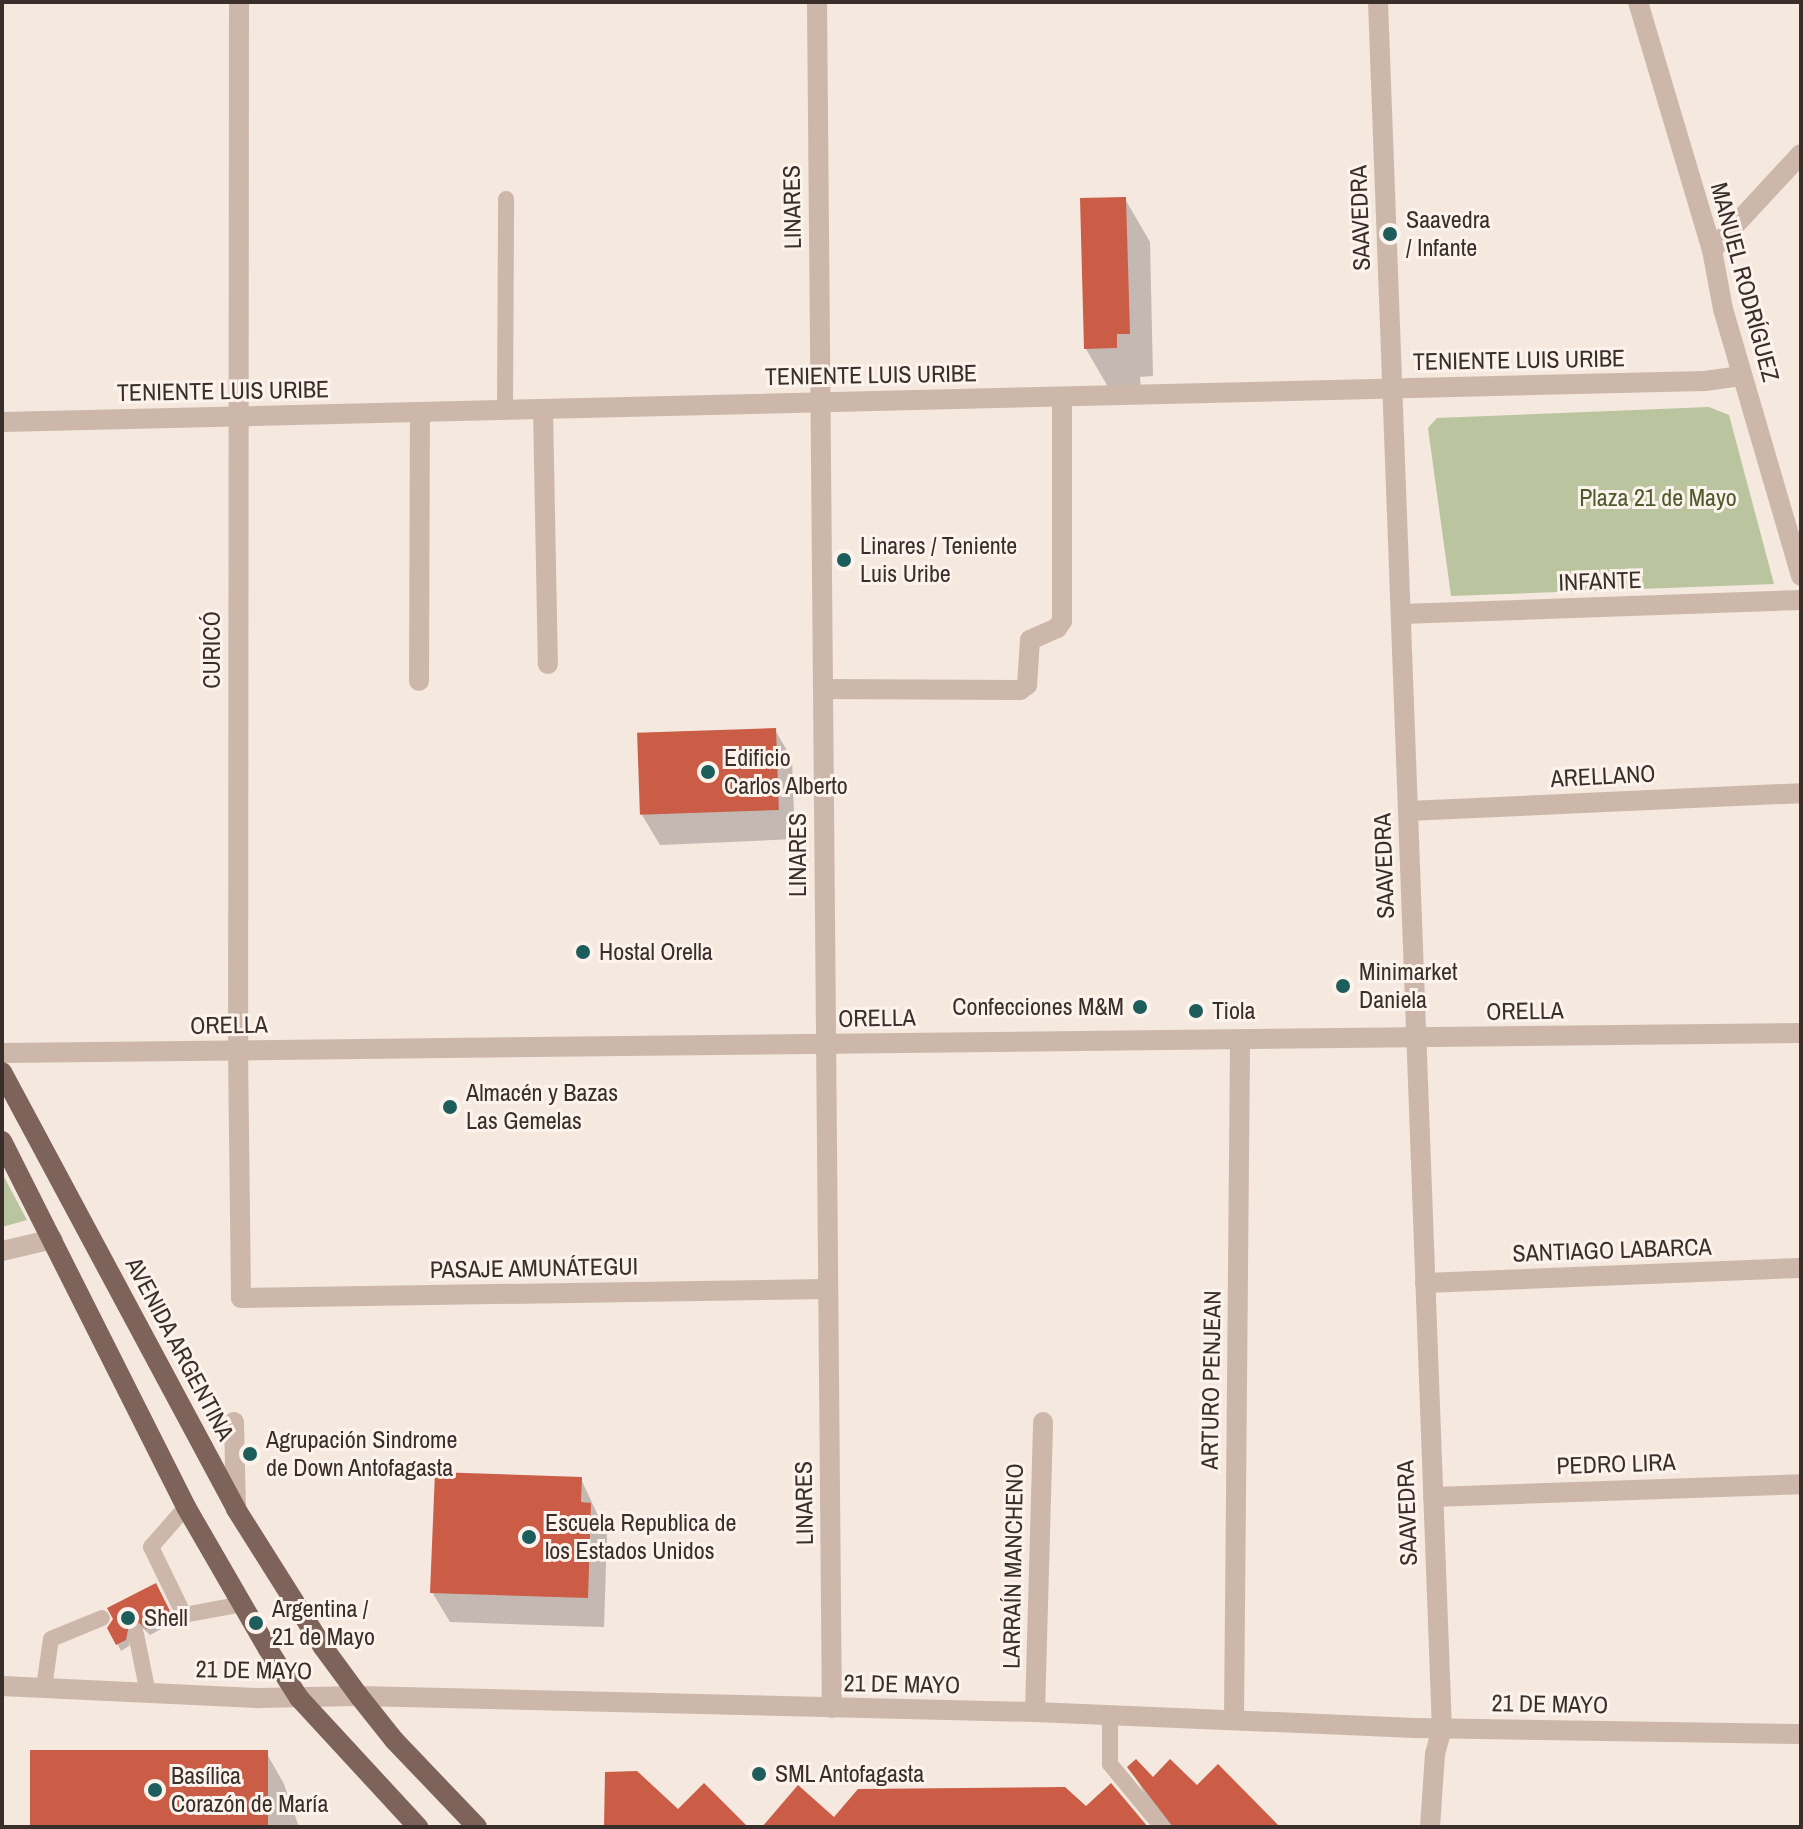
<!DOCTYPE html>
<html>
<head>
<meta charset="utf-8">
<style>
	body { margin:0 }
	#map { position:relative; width:1803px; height:1829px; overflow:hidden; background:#f4e8df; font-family:"Archivo Narrow",sans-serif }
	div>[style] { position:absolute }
	.green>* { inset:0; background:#bac49e }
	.shadow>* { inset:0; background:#0003 }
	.building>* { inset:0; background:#cb5c46; transform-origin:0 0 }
	.service>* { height:16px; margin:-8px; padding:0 8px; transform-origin:8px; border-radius:8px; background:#cdb7aa }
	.pedestrian>* { height:20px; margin:-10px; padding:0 10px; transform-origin:10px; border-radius:10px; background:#cdb7aa }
	.minor>* { height:20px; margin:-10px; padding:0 10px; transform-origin:10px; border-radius:10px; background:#cdb7aa }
	.tertiary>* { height:20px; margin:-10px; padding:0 10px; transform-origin:10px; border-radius:10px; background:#cdb7aa }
	.primary>* { height:20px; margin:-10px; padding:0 10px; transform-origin:10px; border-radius:10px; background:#7d635a }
	.dots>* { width:22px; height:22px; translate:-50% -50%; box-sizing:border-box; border:4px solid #fbf3ec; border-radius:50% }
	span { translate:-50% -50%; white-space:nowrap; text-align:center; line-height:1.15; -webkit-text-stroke:6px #fbf3ec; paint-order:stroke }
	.street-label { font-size:24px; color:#3a2e2a }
	.poi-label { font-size:24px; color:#3a2e2a }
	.left { translate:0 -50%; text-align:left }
	.right { translate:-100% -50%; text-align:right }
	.park-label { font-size:24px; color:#4d5a2c }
	.frame { position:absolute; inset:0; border:4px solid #3a2e2a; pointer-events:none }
</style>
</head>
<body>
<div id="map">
	<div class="green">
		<div style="clip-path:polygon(1709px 407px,1729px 415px,1774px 584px,1451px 596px,1428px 428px,1437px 418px)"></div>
		<div style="clip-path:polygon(2px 1173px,27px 1220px,2px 1227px)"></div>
	</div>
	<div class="shadow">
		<div style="clip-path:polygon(1125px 199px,1150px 242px,1153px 376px,1140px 377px,1141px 391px,1111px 392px,1086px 349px)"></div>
		<div style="clip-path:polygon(775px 730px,792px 759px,795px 839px,660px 845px,642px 815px)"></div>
		<div style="clip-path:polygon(581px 1479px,607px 1535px,604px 1627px,450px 1622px,432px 1592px)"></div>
		<div style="clip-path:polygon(159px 1592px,174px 1622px,150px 1635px,144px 1629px,132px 1632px,129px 1646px,121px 1651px,109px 1628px)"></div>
		<div style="clip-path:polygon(267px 1754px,284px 1784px,299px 1827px,29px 1827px)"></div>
		<div style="clip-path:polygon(1130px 1768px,1153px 1780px,1197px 1788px,1277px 1827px,1171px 1827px,1146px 1796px)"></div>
	</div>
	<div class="building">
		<div style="clip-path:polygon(1126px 197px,1130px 334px,1117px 334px,1117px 348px,1084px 349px,1080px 198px)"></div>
		<div style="left:776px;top:728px;width:82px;height:139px;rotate:88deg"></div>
		<div style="clip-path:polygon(435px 1472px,582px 1477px,581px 1502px,591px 1503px,588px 1598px,430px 1593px)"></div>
		<div style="clip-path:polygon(156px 1583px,172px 1615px,146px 1629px,139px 1623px,129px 1625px,126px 1640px,116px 1645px,107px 1628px,113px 1619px,107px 1608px)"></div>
		<div style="left:30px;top:1750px;width:238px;height:77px"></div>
		<div style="clip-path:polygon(1136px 1759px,1153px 1777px,1170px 1759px,1197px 1785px,1218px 1764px,1280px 1827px,1173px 1827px,1127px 1767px)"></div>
		<div style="clip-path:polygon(637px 1771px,678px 1809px,704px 1783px,748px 1827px,604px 1827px,605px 1772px)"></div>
		<div style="clip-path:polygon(1111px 1783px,1148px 1827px,762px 1827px,798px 1785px,834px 1817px,858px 1789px,1065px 1787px,1086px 1806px)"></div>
	</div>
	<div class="service">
		<div style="left:505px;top:410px;width:211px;rotate:-89.7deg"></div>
		<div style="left:186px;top:1507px;width:53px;rotate:131.2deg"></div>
		<div style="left:151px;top:1547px;width:76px;rotate:64.1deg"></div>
		<div style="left:184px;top:1615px;width:59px;rotate:-10.7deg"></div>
		<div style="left:136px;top:1634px;width:60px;rotate:78.5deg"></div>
		<div style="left:44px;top:1688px;width:49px;rotate:-81.9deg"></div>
		<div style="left:51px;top:1639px;width:55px;rotate:-22.4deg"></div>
		<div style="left:1110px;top:1716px;width:48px;rotate:90deg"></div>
		<div style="left:1110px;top:1764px;width:82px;rotate:50.5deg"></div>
	</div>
	<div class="pedestrian">
		<div style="left:1401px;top:614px;width:400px;rotate:-2deg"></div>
	</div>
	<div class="minor">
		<div style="left:239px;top:2px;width:1049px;rotate:90.05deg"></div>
		<div style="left:238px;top:1051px;width:247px;rotate:89.3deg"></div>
		<div style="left:241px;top:1298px;width:587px;rotate:-0.88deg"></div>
		<div style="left:817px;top:2px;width:1706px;rotate:89.5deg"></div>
		<div style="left:1378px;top:2px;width:1727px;rotate:87.88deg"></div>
		<div style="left:1442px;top:1728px;width:27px;rotate:105deg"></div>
		<div style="left:1435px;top:1754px;width:73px;rotate:93.9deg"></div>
		<div style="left:543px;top:409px;width:255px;rotate:88.9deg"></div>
		<div style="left:419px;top:681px;width:269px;rotate:-89.8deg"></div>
		<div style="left:823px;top:689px;width:197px;rotate:0.3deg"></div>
		<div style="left:1020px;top:690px;width:9px;rotate:-36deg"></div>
		<div style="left:1027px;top:685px;width:45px;rotate:-86.2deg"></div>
		<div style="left:1030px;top:640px;width:30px;rotate:-24deg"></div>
		<div style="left:1057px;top:628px;width:9px;rotate:-54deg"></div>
		<div style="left:1062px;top:621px;width:224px;rotate:-90deg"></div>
		<div style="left:1408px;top:811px;width:393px;rotate:-2.6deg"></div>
		<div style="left:2px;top:1251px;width:52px;rotate:-13.2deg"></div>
		<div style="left:1425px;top:1283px;width:376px;rotate:-2.3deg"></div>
		<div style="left:234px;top:1422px;width:87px;rotate:88.7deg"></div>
		<div style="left:1433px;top:1497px;width:368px;rotate:-2deg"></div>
		<div style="left:1035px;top:1712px;width:290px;rotate:-88.4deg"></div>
		<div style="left:1234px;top:1720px;width:680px;rotate:-89.49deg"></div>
	</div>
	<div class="tertiary">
		<div style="left:1638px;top:2px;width:259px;rotate:73.4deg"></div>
		<div style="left:1712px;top:250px;width:60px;rotate:79.4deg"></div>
		<div style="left:1723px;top:309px;width:278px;rotate:73.7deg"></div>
		<div style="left:1712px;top:250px;width:131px;rotate:-47.2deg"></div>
		<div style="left:2px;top:422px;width:1703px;rotate:-1.38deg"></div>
		<div style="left:1705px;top:381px;width:36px;rotate:-8deg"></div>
		<div style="left:2px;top:1053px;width:1799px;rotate:-0.64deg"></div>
		<div style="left:2px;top:1686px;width:258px;rotate:2.7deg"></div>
		<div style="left:260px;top:1698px;width:99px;rotate:-1.2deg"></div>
		<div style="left:359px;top:1696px;width:676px;rotate:1.36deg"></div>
		<div style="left:1035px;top:1712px;width:380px;rotate:2.4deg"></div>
		<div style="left:1415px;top:1728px;width:386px;rotate:0.9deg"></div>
	</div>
	<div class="primary">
		<div style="left:2px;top:1072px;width:496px;rotate:61.8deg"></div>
		<div style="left:236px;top:1509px;width:163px;rotate:57.8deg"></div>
		<div style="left:323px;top:1647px;width:61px;rotate:53.7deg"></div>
		<div style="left:359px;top:1696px;width:56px;rotate:51.5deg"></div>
		<div style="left:394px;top:1740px;width:120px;rotate:46.3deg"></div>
		<div style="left:2px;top:1141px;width:410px;rotate:63.3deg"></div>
		<div style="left:186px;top:1507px;width:164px;rotate:60deg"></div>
		<div style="left:268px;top:1649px;width:58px;rotate:57.7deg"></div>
		<div style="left:299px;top:1698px;width:176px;rotate:47.3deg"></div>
	</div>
	<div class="dots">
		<div style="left:1390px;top:234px;background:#1d5e5d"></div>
		<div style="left:844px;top:560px;background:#1d5e5d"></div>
		<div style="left:708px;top:772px;background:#1d5e5d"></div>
		<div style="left:583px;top:952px;background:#1d5e5d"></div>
		<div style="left:1343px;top:986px;background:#1d5e5d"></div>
		<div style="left:1140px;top:1007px;background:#1d5e5d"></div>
		<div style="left:1196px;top:1011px;background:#1d5e5d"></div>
		<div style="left:450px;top:1107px;background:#1d5e5d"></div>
		<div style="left:250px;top:1454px;background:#1d5e5d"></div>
		<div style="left:529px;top:1537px;background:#1d5e5d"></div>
		<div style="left:128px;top:1618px;background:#1d5e5d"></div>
		<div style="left:256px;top:1623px;background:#1d5e5d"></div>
		<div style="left:759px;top:1774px;background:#1d5e5d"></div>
		<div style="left:155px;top:1790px;background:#1d5e5d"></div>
	</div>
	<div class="street-label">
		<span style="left:792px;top:207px;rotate:-91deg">LINARES</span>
		<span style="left:1360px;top:218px;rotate:-92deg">SAAVEDRA</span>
		<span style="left:1745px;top:282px;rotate:75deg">MANUEL RODRÍGUEZ</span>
		<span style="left:1519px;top:360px;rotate:-1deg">TENIENTE LUIS URIBE</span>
		<span style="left:871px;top:375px;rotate:-1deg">TENIENTE LUIS URIBE</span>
		<span style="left:223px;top:391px;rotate:-1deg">TENIENTE LUIS URIBE</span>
		<span style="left:1600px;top:581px;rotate:-2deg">INFANTE</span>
		<span style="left:212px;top:650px;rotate:-90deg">CURICÓ</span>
		<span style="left:1603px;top:776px;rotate:-3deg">ARELLANO</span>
		<span style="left:798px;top:855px;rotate:-90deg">LINARES</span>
		<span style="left:1384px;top:866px;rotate:-92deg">SAAVEDRA</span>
		<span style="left:1525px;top:1011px;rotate:-1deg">ORELLA</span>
		<span style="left:877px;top:1018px;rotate:-1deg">ORELLA</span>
		<span style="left:229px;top:1025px;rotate:-1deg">ORELLA</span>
		<span style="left:1612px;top:1250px;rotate:-2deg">SANTIAGO LABARCA</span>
		<span style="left:534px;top:1268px;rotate:-1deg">PASAJE AMUNÁTEGUI</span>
		<span style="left:180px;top:1349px;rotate:62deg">AVENIDA ARGENTINA</span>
		<span style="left:1211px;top:1380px;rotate:-89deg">ARTURO PENJEAN</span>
		<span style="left:1616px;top:1464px;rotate:-2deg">PEDRO LIRA</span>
		<span style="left:804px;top:1503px;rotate:-91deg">LINARES</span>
		<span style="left:1407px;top:1513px;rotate:-92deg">SAAVEDRA</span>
		<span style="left:1013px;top:1566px;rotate:-89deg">LARRAÍN MANCHENO</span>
		<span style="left:254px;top:1670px;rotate:1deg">21 DE MAYO</span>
		<span style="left:902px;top:1684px;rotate:1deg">21 DE MAYO</span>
		<span style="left:1550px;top:1704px;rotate:1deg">21 DE MAYO</span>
	</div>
	<div class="poi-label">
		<span class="left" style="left:1406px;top:234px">Saavedra<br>/ Infante</span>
		<span class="left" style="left:860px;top:560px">Linares / Teniente<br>Luis Uribe</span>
		<span class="left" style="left:724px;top:772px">Edificio<br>Carlos Alberto</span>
		<span class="left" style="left:599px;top:952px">Hostal Orella</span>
		<span class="left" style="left:1359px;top:986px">Minimarket<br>Daniela</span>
		<span class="right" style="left:1124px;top:1007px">Confecciones M&amp;M</span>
		<span class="left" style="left:1212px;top:1011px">Tiola</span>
		<span class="left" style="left:466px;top:1107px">Almacén y Bazas<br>Las Gemelas</span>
		<span class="left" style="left:266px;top:1454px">Agrupación Sindrome<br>de Down Antofagasta</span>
		<span class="left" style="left:545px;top:1537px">Escuela Republica de<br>los Estados Unidos</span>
		<span class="left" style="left:272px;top:1623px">Argentina /<br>21 de Mayo</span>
		<span class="left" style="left:144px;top:1618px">Shell</span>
		<span class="left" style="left:775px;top:1774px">SML Antofagasta</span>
		<span class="left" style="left:171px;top:1790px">Basílica<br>Corazón de María</span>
	</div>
	<div class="park-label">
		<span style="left:1658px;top:498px">Plaza 21 de Mayo</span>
	</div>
	<div class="frame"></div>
</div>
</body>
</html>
